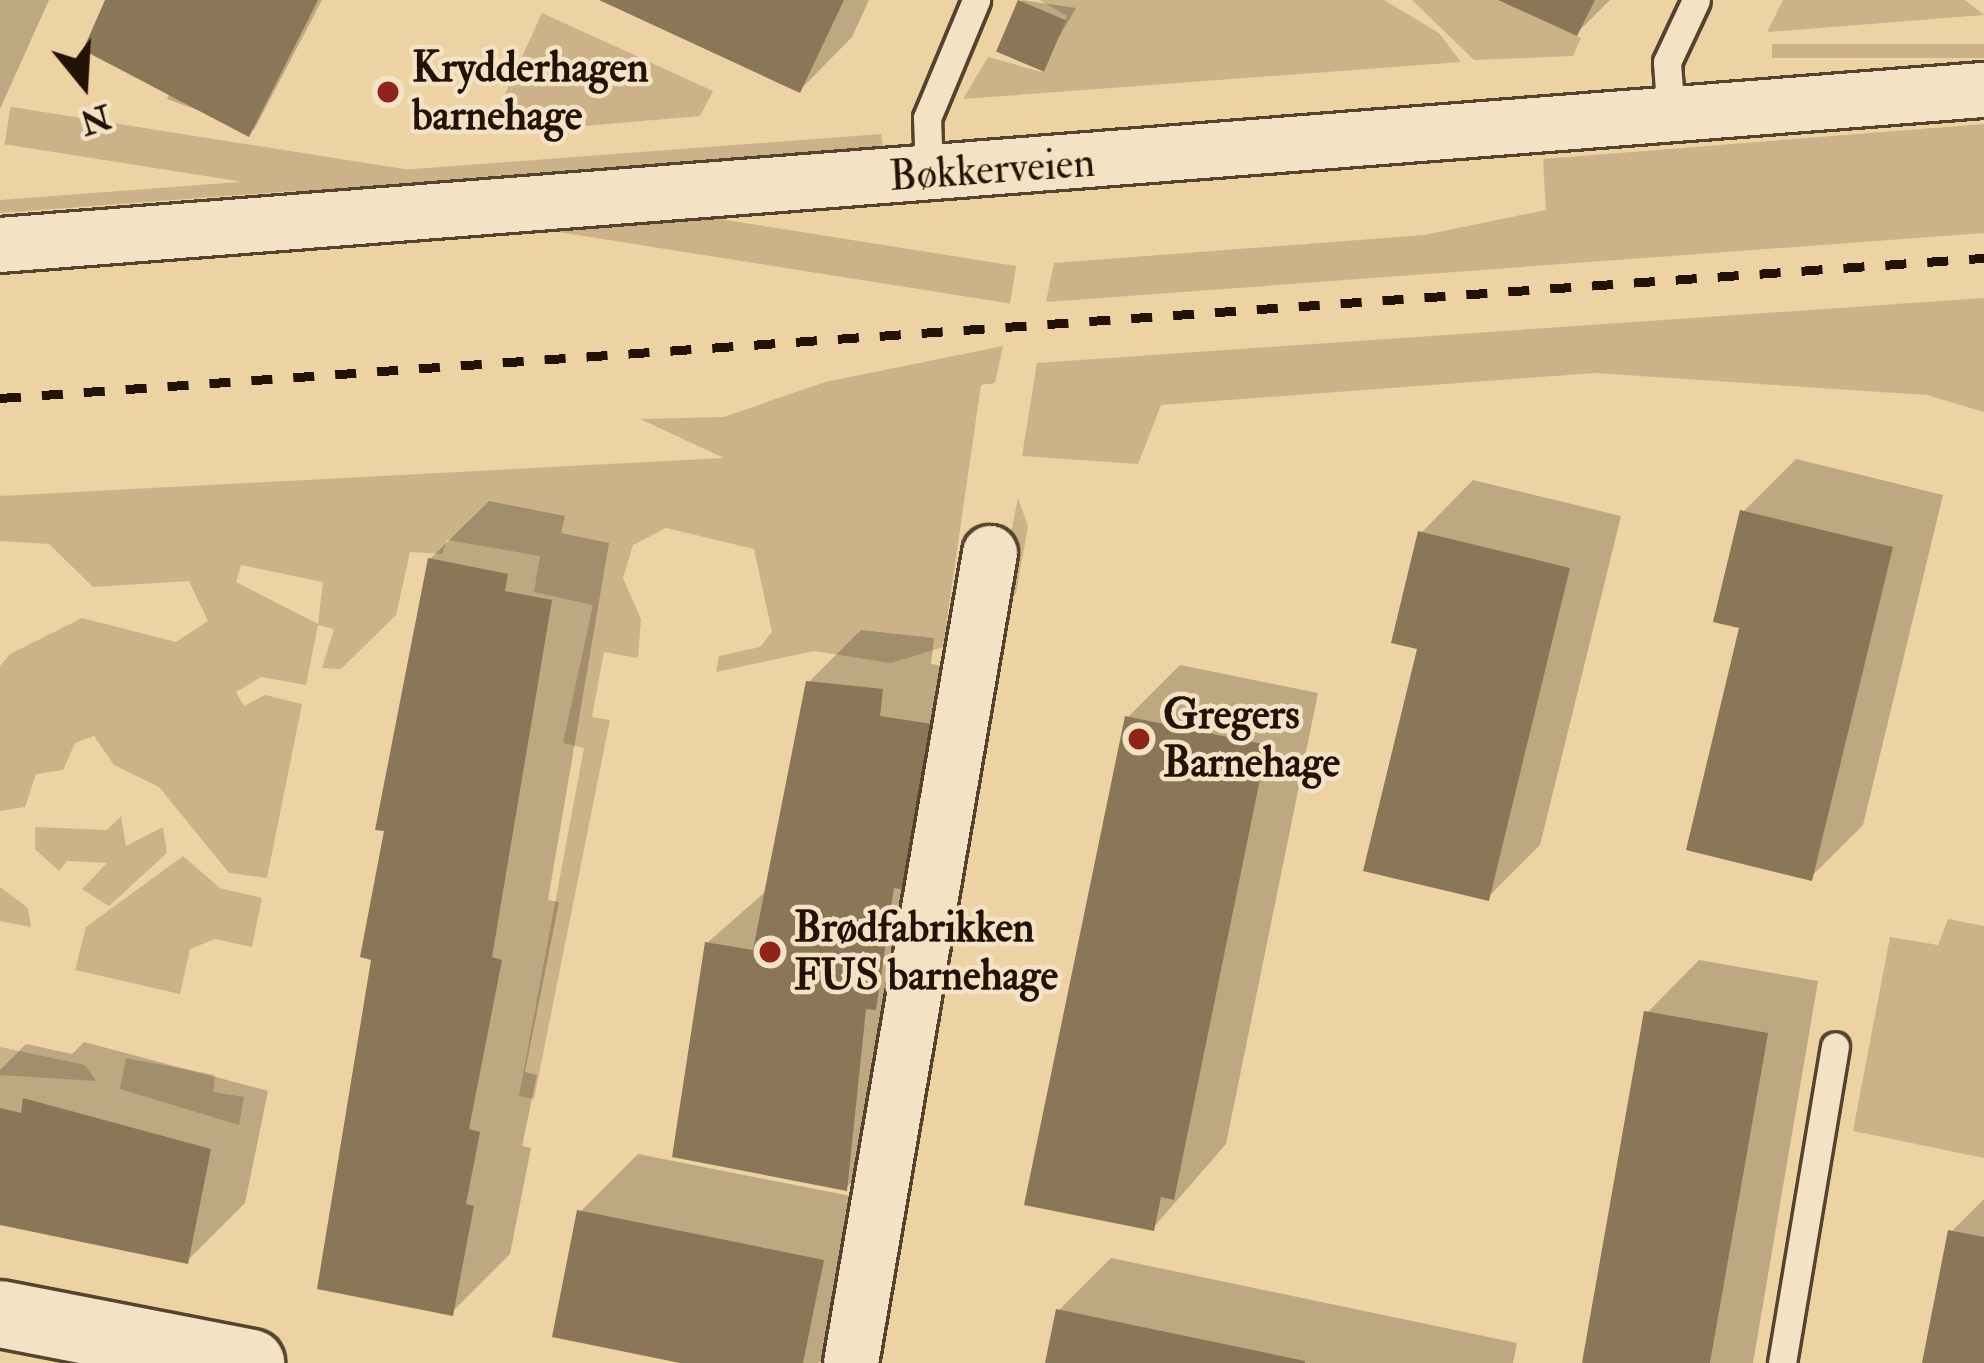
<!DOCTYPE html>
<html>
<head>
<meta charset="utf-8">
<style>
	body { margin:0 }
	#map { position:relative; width:1984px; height:1363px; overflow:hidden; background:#edd2a3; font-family:"IM FELL Double Pica",serif }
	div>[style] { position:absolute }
	.green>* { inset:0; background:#cbb288; transform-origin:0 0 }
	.shadow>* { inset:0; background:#0003 }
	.building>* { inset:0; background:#8c7658; transform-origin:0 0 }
	.roads { filter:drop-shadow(3px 0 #56432e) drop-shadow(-3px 0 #56432e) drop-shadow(0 3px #56432e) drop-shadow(0 -3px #56432e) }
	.lane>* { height:27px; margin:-13.5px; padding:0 13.5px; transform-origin:13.5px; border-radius:13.5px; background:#f3e2c3 }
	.street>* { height:54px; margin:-27px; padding:0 27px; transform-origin:27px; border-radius:27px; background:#f3e2c3 }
	.secondary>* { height:66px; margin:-33px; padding:0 33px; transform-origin:33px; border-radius:33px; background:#f3e2c3 }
	.rail>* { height:9px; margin-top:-4.5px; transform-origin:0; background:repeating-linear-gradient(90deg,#231307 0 21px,transparent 0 42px) }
	.dots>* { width:33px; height:33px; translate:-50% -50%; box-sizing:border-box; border:6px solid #f3e2c3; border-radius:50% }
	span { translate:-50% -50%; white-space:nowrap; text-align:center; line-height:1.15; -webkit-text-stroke:9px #f3e2c3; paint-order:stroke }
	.poi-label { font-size:42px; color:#231307; font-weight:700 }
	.left { translate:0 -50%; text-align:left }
	.street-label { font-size:42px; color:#231307 }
	.north { position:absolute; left:24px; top:24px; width:120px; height:120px; -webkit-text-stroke:9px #f3e2c3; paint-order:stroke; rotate:162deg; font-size:33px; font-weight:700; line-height:48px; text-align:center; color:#231307 }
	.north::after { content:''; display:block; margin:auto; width:42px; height:54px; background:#231307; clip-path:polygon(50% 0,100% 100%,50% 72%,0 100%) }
</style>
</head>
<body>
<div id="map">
	<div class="green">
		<div style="clip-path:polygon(1040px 0,1384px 0,1439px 33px,1461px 62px,963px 99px,988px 57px,1042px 72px,1067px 16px)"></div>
		<div style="clip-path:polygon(1412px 0,1500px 0,1581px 38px,1573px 56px,1474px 60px)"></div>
		<div style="clip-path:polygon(1783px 0,1965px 0,1984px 15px,1767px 32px)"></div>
		<div style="clip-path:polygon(542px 13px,713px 91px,700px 116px,561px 128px,565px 105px,497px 112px)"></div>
		<div style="left:1984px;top:44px;width:14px;height:212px;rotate:90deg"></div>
		<div style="clip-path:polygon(1984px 124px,1984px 233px,1046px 302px,1054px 263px,1424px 235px,1546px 210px,1543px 159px)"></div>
		<div style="clip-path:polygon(881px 134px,883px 146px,801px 153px,0 213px,0 200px)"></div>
		<div style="left:1016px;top:266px;width:38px;height:1018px;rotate:99deg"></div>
		<div style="clip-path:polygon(1984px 298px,1984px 412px,1927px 395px,1595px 373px,1161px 405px,1138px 464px,1022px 456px,1037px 363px)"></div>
		<div style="clip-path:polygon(evenodd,1003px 346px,995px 383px,981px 385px,943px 647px,891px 663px,814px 651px,716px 672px,719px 656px,760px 647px,772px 632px,754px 549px,666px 528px,633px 545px,623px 578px,641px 619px,638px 658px,604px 652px,592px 717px,610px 720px,534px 1099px,519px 1096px,584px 748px,563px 743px,593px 605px,534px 592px,540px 556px,447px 540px,442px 554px,410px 552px,396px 615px,341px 669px,322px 668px,334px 629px,318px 625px,306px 685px,261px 677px,236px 692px,244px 706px,265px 695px,302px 704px,267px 878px,229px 873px,159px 787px,114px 765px,94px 736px,75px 743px,63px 770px,36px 774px,25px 807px,0 811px,0 666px,10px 654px,82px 618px,176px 642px,208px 621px,189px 581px,93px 587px,49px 544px,0 541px,0 496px,724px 458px,640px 419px,724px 417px,825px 382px,1003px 346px,241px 565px,323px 582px,318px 624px,236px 582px,241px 565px)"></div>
		<div style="clip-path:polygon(1018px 498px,1028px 526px,1016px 594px,998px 598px)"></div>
		<div style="clip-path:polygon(121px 816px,126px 846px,163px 827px,167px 853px,109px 906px,82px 889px,107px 863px,67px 861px,59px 871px,35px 849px,35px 827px,107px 830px)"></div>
		<div style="clip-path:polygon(183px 856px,220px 888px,262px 898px,252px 947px,215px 939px,190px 949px,180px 994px,75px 970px,86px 927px)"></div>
		<div style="clip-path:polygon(0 887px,28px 908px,31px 927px,0 921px)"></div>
		<div style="clip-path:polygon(1948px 919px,1984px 926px,1984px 1158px,1853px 1131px,1890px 937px,1938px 945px)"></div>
		<div style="clip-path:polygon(0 1047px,85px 1065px,96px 1081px,0 1075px)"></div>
		<div style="clip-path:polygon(126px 1058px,215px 1075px,213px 1092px,244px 1097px,239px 1125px,120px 1089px)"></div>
	</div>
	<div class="shadow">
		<div style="clip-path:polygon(0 0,49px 0,0 109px)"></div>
		<div style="clip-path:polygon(109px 0,322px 0,254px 130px,167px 99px,172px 88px)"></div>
		<div style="clip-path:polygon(606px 0,869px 0,852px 37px,800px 90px)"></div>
		<div style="clip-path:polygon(1022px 0,1076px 8px,1041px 68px,999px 50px)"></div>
		<div style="clip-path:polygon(1506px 0,1610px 0,1577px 33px)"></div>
		<div style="clip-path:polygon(1796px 459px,1943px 495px,1863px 825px,1811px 877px,1743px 626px,1743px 512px)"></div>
		<div style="clip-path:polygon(1473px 480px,1621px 516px,1540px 845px,1488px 897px,1421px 647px,1421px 533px)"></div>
		<div style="clip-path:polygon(489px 501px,565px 516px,561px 533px,609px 543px,548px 900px,559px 902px,525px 1072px,537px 1075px,522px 1146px,531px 1148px,510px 1254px,452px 1312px,375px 957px,430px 559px)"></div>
		<div style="clip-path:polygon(861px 630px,934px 638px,931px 664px,983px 672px,898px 1135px,846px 1188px,707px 943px,765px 892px,809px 682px)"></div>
		<div style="clip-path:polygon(1180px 665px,1318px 693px,1226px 1144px,1153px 1228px,1127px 718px)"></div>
		<div style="clip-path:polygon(1699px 960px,1818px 981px,1753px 1363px,1588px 1363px,1647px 1013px)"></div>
		<div style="clip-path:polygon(84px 1042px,268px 1091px,245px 1203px,187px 1261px,0 1222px,0 1070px,26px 1044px,72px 1054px)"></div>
		<div style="clip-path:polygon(638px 1154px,881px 1202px,856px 1325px,818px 1363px,696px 1363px,580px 1212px)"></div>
		<div style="clip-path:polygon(1984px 1199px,1984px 1363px,1925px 1363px,1951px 1232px)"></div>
		<div style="clip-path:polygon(1111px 1258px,1517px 1343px,1513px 1363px,1048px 1363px,1059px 1310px)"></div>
	</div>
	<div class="building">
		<div style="clip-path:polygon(105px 0,318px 0,249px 137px,83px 50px)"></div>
		<div style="clip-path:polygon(599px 0,844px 0,800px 93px)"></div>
		<div style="left:1018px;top:0;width:52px;height:56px;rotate:23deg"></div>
		<div style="clip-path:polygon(1498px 0,1595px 0,1577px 36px)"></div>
		<div style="clip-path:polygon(1740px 510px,1893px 547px,1812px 881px,1686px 850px,1739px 628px,1713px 622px)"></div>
		<div style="clip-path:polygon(1418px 531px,1570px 568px,1489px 901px,1363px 871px,1417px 649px,1391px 643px)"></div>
		<div style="clip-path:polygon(428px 558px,508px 574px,505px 591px,552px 600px,492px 957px,502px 960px,469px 1129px,480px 1132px,466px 1204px,474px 1206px,453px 1316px,317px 1289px,371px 960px,360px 957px,384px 831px,375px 830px)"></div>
		<div style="clip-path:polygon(806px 681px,883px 689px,880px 716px,932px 724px,906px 890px,894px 888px,876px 1010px,866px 1009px,847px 1191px,672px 1157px,705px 942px,753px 950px)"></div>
		<div style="clip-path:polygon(1125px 716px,1267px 745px,1174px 1200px,1161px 1197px,1154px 1231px,1024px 1205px)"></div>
		<div style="left:1644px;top:1011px;width:126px;height:357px;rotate:10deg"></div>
		<div style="clip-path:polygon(23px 1098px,211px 1149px,188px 1264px,0 1225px,0 1108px,21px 1113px)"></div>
		<div style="clip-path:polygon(577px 1210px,824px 1260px,803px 1363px,680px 1363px,552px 1337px)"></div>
		<div style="clip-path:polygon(1948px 1230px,1984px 1237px,1984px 1363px,1922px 1363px)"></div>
		<div style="clip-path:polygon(1056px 1309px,1305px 1361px,1305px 1363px,1045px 1363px)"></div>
	</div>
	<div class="roads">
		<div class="lane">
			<div style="left:1671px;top:118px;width:56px;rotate:-94.1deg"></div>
			<div style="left:1667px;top:62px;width:68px;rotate:-64.9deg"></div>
			<div style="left:929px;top:174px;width:56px;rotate:-92deg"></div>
			<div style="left:927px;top:118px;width:128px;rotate:-67.4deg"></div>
			<div style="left:1782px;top:1363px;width:321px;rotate:-80.5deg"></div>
		</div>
		<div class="street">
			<div style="left:0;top:245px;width:1990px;rotate:-4.47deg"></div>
			<div style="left:851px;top:1363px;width:822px;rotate:-80.26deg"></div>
		</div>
		<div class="secondary">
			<div style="left:0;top:1314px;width:256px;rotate:11deg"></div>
		</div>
	</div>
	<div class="rail">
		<div style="left:0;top:398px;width:1989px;rotate:-4.04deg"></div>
	</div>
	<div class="dots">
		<div style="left:388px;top:92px;background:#8f2418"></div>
		<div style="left:1139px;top:739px;background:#8f2418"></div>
		<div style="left:770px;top:952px;background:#8f2418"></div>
	</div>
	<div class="poi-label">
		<span class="left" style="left:412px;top:92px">Krydderhagen<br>barnehage</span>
		<span class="left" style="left:1163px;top:739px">Gregers<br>Barnehage</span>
		<span class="left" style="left:794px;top:952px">Brødfabrikken<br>FUS barnehage</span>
	</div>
	<div class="street-label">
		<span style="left:992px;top:170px;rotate:-4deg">Bøkkerveien</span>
	</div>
	<div class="north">N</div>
</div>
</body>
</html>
